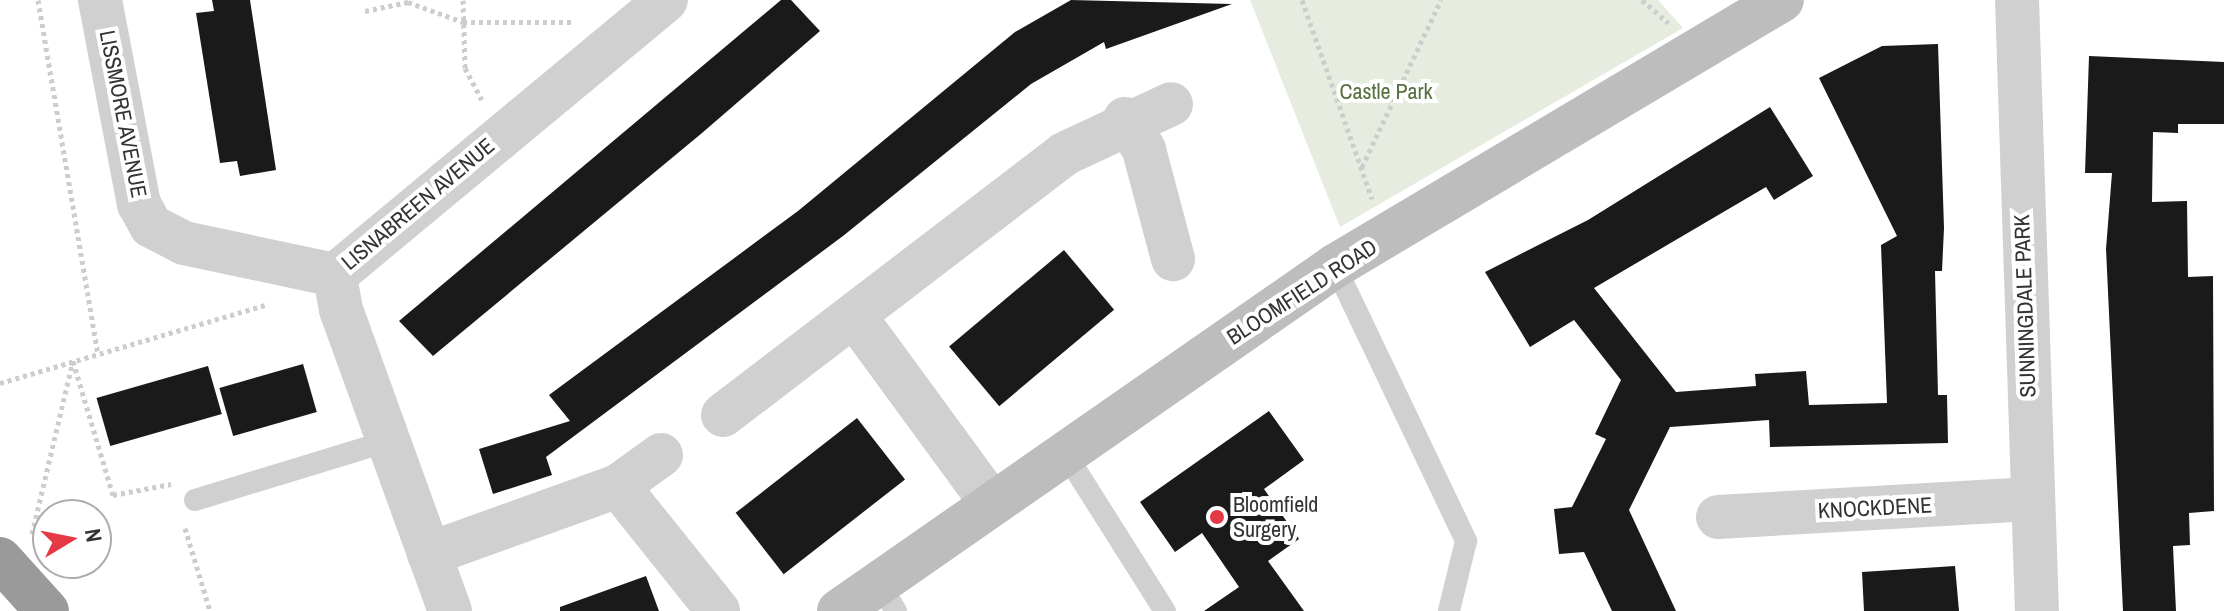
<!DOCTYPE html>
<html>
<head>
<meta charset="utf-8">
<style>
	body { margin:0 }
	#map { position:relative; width:2224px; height:611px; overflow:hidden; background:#fff; font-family:"Archivo Narrow",sans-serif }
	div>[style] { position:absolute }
	.green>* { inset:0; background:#e6ecdf }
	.building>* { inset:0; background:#1a1a1a; transform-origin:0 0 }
	.path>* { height:5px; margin-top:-2.5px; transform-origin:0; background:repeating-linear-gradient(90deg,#cdcdcd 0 4px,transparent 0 8px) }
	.lane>* { height:22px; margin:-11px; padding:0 11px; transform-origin:11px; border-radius:11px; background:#d0d0d0 }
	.street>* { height:44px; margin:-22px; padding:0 22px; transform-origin:22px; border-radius:22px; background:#d0d0d0 }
	.secondary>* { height:44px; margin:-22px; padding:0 22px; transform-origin:22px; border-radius:22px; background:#bdbdbd }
	.highway>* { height:44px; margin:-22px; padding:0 22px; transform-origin:22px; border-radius:22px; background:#9a9a9a }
	.dots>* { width:22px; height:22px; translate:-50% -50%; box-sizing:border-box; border:4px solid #fff; border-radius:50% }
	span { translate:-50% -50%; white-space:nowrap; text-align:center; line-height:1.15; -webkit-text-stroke:8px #fff; paint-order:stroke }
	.park-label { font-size:22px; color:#56703f }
	.street-label { font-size:22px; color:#333 }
	.poi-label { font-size:22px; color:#333 }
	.left { translate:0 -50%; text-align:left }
	.north { position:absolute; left:32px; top:499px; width:80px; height:80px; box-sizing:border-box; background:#fff; border:2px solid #adadad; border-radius:50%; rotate:80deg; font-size:22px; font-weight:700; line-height:32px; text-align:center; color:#333 }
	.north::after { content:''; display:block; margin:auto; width:28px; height:36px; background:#e63946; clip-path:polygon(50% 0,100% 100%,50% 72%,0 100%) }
</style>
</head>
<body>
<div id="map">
	<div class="green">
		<div style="clip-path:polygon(1250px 0,1658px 0,1683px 28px,1340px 227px)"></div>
	</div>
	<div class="building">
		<div style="clip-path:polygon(212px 0,250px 0,276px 170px,240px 176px,237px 161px,220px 163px,196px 13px,214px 11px)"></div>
		<div style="clip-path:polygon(781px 0,791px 0,820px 31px,702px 133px,433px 356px,399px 321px)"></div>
		<div style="clip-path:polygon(1071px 0,1232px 4px,1106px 49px,1104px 42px,1031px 84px,843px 236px,546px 457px,552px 475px,493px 494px,479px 449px,570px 421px,549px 395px,798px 211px,1015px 32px)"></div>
		<div style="clip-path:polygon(1938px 44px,1944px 228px,1942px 271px,1935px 271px,1938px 395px,1947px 395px,1948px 443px,1770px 447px,1769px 420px,1670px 427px,1629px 510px,1676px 611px,1612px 611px,1584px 552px,1559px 554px,1554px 509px,1572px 507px,1606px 439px,1595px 434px,1621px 380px,1574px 320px,1530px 347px,1485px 272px,1588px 220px,1770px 107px,1813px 176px,1774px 200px,1766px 187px,1594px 288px,1676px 392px,1756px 386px,1755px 374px,1806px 371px,1809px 405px,1887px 403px,1881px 245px,1897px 236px,1819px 78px,1882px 46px)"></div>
		<div style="clip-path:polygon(2089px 56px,2224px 62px,2224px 124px,2178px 124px,2178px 133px,2153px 132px,2152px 202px,2187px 201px,2188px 277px,2213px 276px,2214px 511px,2189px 513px,2190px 545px,2173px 546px,2176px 611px,2123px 611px,2106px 249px,2112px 173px,2085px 173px)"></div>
		<div style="left:1064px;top:250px;width:78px;height:150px;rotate:50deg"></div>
		<div style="left:303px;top:364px;width:50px;height:87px;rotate:74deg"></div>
		<div style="left:208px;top:366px;width:50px;height:116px;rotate:74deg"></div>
		<div style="clip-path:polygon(1269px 411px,1304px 460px,1264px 489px,1299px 539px,1268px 561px,1304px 611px,1204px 611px,1239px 587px,1202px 533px,1175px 552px,1140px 502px)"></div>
		<div style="left:857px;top:418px;width:78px;height:154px;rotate:52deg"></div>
		<div style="clip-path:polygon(1955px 566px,1959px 611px,1864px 611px,1862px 572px)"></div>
		<div style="clip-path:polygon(646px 576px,659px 611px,560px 611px,560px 607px)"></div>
	</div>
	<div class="path">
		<div style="left:38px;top:0;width:359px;rotate:80.4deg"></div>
		<div style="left:463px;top:0;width:68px;rotate:88.3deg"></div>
		<div style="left:465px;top:68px;width:38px;rotate:62deg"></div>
		<div style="left:1302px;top:0;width:211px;rotate:70.6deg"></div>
		<div style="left:1642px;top:0;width:35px;rotate:41deg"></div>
		<div style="left:365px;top:11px;width:44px;rotate:-11.8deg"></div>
		<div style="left:408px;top:2px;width:59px;rotate:20deg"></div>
		<div style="left:463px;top:22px;width:109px"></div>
		<div style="left:1362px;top:167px;width:185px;rotate:-64.7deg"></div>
		<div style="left:73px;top:361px;width:140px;rotate:73.4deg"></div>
		<div style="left:113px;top:495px;width:59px;rotate:-10.7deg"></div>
		<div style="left:0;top:383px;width:280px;rotate:-16.4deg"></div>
		<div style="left:185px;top:528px;width:87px;rotate:73.2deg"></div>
		<div style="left:32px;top:534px;width:178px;rotate:-76.7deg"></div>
	</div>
	<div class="lane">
		<div style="left:1335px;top:266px;width:305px;rotate:64.5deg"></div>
		<div style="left:1466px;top:541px;width:72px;rotate:103.7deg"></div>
		<div style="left:1065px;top:453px;width:187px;rotate:57.7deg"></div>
		<div style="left:195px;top:500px;width:202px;rotate:-17deg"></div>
		<div style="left:879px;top:583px;width:33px;rotate:59deg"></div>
	</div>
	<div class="street">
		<div style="left:100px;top:0;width:208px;rotate:79.2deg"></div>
		<div style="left:139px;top:204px;width:25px;rotate:61deg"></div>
		<div style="left:151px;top:226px;width:37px;rotate:27deg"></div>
		<div style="left:184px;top:243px;width:154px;rotate:12deg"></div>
		<div style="left:2017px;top:0;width:611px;rotate:88.13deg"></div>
		<div style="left:1125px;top:119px;width:36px;rotate:58deg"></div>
		<div style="left:1144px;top:150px;width:113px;rotate:75.1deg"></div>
		<div style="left:856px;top:318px;width:230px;rotate:53.8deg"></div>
		<div style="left:723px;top:415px;width:429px;rotate:-37.4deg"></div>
		<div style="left:1064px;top:154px;width:118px;rotate:-25deg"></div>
		<div style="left:618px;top:486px;width:160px;rotate:51.3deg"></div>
		<div style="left:1718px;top:517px;width:314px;rotate:-3.3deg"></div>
		<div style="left:429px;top:554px;width:201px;rotate:-19.8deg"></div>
		<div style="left:618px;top:486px;width:53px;rotate:-35.8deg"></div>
		<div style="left:450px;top:611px;width:320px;rotate:-109.9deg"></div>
		<div style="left:341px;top:310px;width:36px;rotate:-100deg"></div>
		<div style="left:335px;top:275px;width:430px;rotate:-39.7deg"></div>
	</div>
	<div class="secondary">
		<div style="left:839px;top:611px;width:604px;rotate:-34.82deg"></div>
		<div style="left:1335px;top:266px;width:520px;rotate:-30.76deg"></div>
	</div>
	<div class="highway">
		<div style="left:0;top:559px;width:70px;rotate:47.9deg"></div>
	</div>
	<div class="dots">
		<div style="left:1217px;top:517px;background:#e63946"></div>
	</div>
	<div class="park-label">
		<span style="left:1386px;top:92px">Castle Park</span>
	</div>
	<div class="street-label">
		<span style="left:123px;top:114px;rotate:79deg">LISSMORE AVENUE</span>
		<span style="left:418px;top:204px;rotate:-40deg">LISNABREEN AVENUE</span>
		<span style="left:1302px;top:292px;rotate:-33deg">BLOOMFIELD ROAD</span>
		<span style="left:2025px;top:306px;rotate:-92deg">SUNNINGDALE PARK</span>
		<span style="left:1875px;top:508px;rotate:-3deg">KNOCKDENE</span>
	</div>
	<div class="poi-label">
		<span class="left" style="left:1233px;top:517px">Bloomfield<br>Surgery</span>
	</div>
	<div class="north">N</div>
</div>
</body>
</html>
